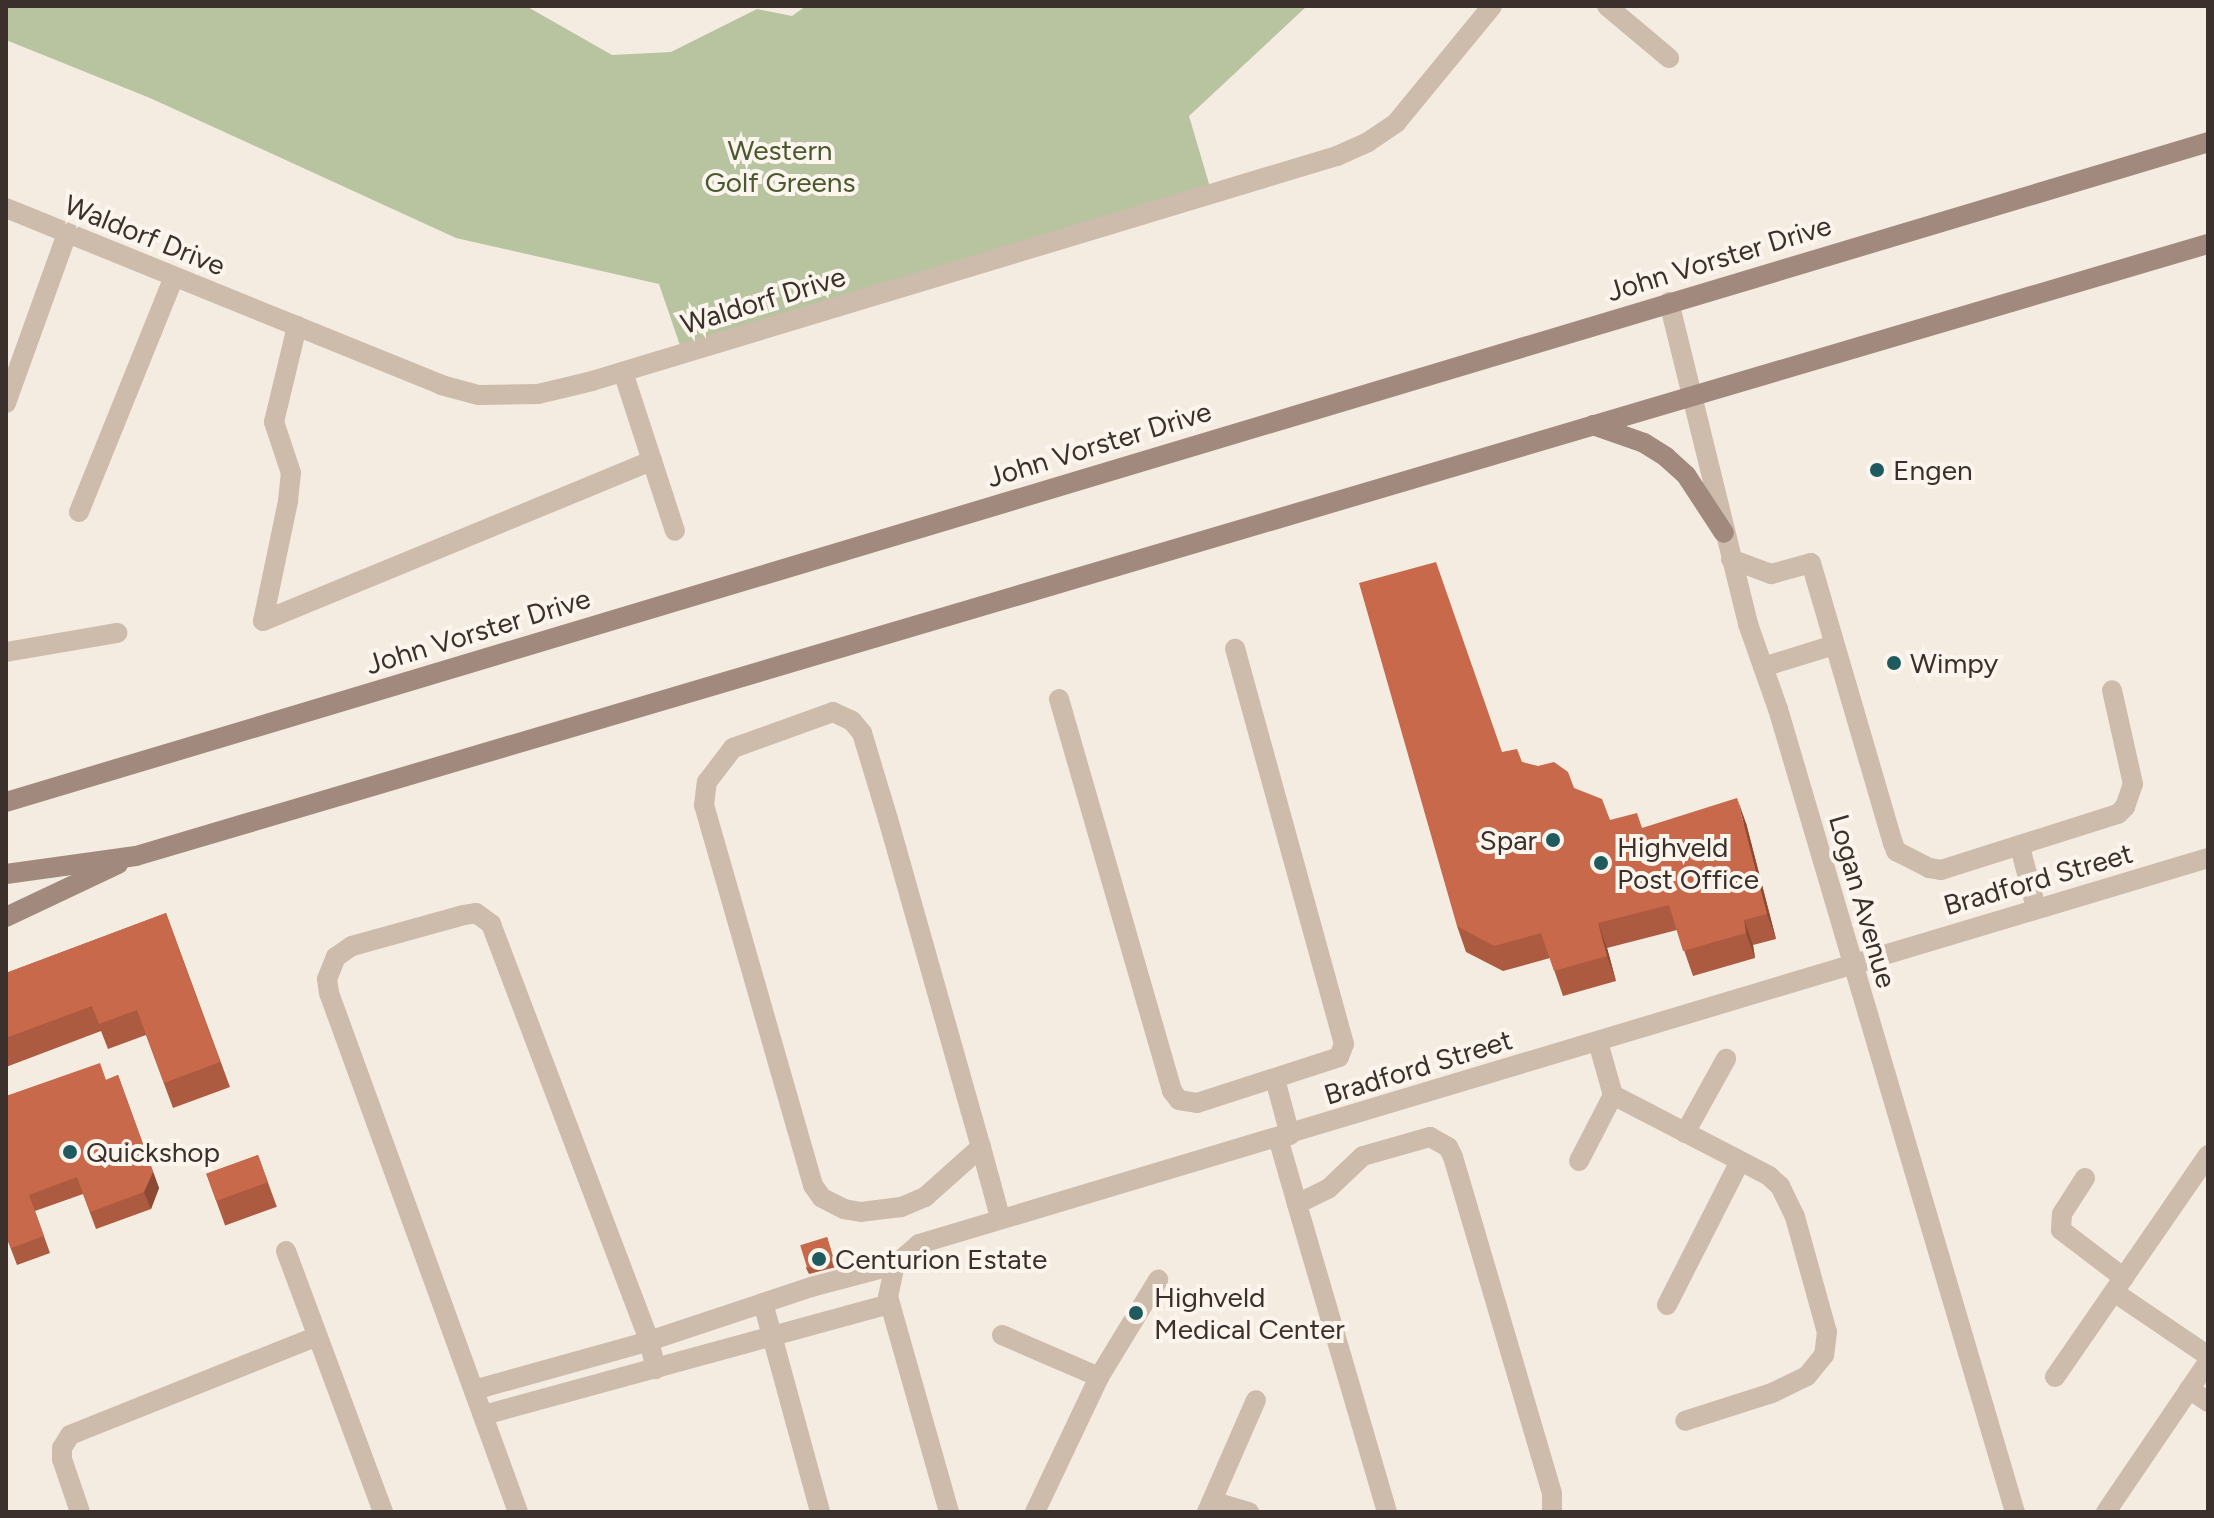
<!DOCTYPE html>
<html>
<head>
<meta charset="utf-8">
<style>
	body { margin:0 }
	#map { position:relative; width:2214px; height:1518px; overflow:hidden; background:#f4ebe1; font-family:Figtree,sans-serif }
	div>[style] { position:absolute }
	.green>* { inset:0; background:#b8c4a0 }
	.minor>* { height:20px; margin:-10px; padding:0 10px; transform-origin:10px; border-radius:10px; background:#cdbbac }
	.tertiary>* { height:20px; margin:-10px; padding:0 10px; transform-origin:10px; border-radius:10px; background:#cdbbac }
	.secondary>* { height:20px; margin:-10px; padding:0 10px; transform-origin:10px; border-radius:10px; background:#a18a7d }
	.wall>* { inset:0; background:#ac5a40; transform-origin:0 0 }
	.shaded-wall>* { inset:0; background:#8c4a34 }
	.building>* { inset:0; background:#c8694b; transform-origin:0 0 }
	.dots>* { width:22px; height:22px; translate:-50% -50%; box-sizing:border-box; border:4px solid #fbf5ee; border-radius:50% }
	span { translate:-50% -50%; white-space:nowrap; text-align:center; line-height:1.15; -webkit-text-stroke:8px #fbf5ee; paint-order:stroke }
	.park-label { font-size:28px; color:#4a5a2e }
	.street-label { font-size:28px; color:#3b302b }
	.poi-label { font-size:28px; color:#3b302b }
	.left { translate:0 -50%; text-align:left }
	.right { translate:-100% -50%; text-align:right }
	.frame { position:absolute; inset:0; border:8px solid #3b302b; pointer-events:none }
</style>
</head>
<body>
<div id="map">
	<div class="green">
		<div style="clip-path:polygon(6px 6px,526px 6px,612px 55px,671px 52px,757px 9px,792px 16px,806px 6px,1307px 6px,1189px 116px,1212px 194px,683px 354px,659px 284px,456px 238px,150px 98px,6px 40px)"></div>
	</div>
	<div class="minor">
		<div style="left:1607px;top:6px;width:81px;rotate:40deg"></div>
		<div style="left:6px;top:208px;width:470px;rotate:22.1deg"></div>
		<div style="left:441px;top:385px;width:39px;rotate:15deg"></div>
		<div style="left:479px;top:395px;width:59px;rotate:-1deg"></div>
		<div style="left:538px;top:394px;width:56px;rotate:-13.5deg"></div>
		<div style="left:592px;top:381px;width:778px;rotate:-16.81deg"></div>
		<div style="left:1337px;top:156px;width:34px;rotate:-24deg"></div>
		<div style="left:1368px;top:142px;width:34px;rotate:-34deg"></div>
		<div style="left:1396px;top:123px;width:151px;rotate:-50.6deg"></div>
		<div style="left:623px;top:372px;width:167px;rotate:71.9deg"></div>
		<div style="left:6px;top:403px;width:180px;rotate:-70.2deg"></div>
		<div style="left:79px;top:512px;width:253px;rotate:-68deg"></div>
		<div style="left:1731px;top:559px;width:43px;rotate:20.6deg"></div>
		<div style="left:1771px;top:574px;width:41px;rotate:-15.4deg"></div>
		<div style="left:1811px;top:563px;width:292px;rotate:73.7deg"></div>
		<div style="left:1893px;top:843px;width:9px;rotate:69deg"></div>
		<div style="left:1896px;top:851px;width:37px;rotate:27deg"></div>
		<div style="left:1929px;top:868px;width:12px;rotate:9deg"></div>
		<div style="left:1941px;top:870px;width:186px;rotate:-17.6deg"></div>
		<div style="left:2118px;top:814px;width:10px;rotate:-45deg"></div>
		<div style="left:2125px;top:807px;width:24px;rotate:-71deg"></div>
		<div style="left:2133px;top:784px;width:96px;rotate:-102.6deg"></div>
		<div style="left:263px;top:621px;width:421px;rotate:-22.4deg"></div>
		<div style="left:263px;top:621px;width:123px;rotate:-78.2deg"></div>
		<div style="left:288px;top:501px;width:28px;rotate:-84deg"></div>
		<div style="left:291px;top:473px;width:54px;rotate:-108.4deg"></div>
		<div style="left:274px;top:422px;width:99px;rotate:-76.5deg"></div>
		<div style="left:6px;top:652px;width:113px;rotate:-9.7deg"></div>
		<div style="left:1763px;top:667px;width:74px;rotate:-17.2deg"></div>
		<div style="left:1059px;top:699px;width:408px;rotate:73.9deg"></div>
		<div style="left:1172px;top:1091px;width:11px;rotate:52deg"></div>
		<div style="left:1179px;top:1100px;width:18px;rotate:9deg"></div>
		<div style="left:1197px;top:1103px;width:149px;rotate:-17.9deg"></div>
		<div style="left:1339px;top:1057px;width:14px;rotate:-69deg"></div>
		<div style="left:1344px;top:1044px;width:410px;rotate:-105.4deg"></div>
		<div style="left:2020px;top:847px;width:63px;rotate:75.3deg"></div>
		<div style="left:1598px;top:1042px;width:55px;rotate:74.2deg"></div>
		<div style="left:1613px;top:1095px;width:176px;rotate:27.4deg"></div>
		<div style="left:1769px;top:1176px;width:15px;rotate:42deg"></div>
		<div style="left:1780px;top:1186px;width:34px;rotate:64deg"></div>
		<div style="left:1795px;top:1217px;width:119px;rotate:74.5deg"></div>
		<div style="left:1827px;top:1332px;width:23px;rotate:97deg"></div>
		<div style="left:1824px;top:1355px;width:27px;rotate:129deg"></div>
		<div style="left:1807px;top:1376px;width:39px;rotate:154deg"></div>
		<div style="left:1772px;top:1393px;width:91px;rotate:162.2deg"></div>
		<div style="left:1275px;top:1079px;width:58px;rotate:75deg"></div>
		<div style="left:1685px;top:1133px;width:85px;rotate:-61deg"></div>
		<div style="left:1278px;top:1138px;width:69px;rotate:73.9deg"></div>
		<div style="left:981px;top:1147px;width:75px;rotate:138.2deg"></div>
		<div style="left:925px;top:1197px;width:26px;rotate:157deg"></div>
		<div style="left:901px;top:1207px;width:40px;rotate:172.9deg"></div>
		<div style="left:861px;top:1212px;width:17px;rotate:-170deg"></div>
		<div style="left:844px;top:1209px;width:25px;rotate:-153deg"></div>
		<div style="left:822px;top:1198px;width:16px;rotate:-125deg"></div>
		<div style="left:813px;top:1185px;width:395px;rotate:-106deg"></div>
		<div style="left:704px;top:805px;width:23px;rotate:-83deg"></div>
		<div style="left:707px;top:782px;width:43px;rotate:-52.6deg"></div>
		<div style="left:733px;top:748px;width:106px;rotate:-19.8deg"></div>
		<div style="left:833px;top:712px;width:21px;rotate:25deg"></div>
		<div style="left:852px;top:721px;width:16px;rotate:50deg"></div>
		<div style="left:862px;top:733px;width:90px;rotate:73.2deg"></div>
		<div style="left:888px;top:819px;width:341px;rotate:74.2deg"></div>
		<div style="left:981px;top:1147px;width:34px;rotate:75deg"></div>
		<div style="left:990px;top:1180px;width:39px;rotate:75deg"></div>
		<div style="left:1579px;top:1161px;width:74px;rotate:-62.7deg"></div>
		<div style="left:2085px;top:1178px;width:43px;rotate:122.6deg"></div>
		<div style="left:2062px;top:1214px;width:16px;rotate:94deg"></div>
		<div style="left:2061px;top:1230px;width:79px;rotate:37.3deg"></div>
		<div style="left:286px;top:1251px;width:278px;rotate:69.6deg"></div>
		<div style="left:2114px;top:1292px;width:114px;rotate:34.2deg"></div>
		<div style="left:763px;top:1303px;width:217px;rotate:74.7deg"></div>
		<div style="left:1667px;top:1305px;width:161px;rotate:-63.1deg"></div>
		<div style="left:1002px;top:1335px;width:106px;rotate:23.4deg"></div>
		<div style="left:2055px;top:1377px;width:270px;rotate:-55.4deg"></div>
		<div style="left:2189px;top:1389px;width:23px;rotate:34deg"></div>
		<div style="left:474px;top:1390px;width:182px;rotate:-15.6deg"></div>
		<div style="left:649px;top:1341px;width:171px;rotate:-18.4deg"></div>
		<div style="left:811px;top:1287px;width:87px;rotate:-14.7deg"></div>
		<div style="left:484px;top:1415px;width:420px;rotate:-15.3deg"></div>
		<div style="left:1212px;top:1501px;width:39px;rotate:17deg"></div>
		<div style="left:80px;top:1512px;width:56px;rotate:-108.8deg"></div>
		<div style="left:62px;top:1459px;width:11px;rotate:-90deg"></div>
		<div style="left:62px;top:1448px;width:15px;rotate:-58deg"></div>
		<div style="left:70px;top:1435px;width:266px;rotate:-21.8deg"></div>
		<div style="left:518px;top:1512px;width:552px;rotate:-110.01deg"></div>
		<div style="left:329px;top:993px;width:14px;rotate:-98deg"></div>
		<div style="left:327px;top:979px;width:24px;rotate:-68deg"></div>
		<div style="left:336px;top:957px;width:19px;rotate:-35deg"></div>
		<div style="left:352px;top:946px;width:116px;rotate:-15.5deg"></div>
		<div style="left:464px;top:915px;width:12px;rotate:-9deg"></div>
		<div style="left:476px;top:913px;width:19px;rotate:36deg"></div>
		<div style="left:491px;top:924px;width:446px;rotate:69.2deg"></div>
		<div style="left:649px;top:1341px;width:29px;rotate:76deg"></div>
		<div style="left:949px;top:1512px;width:223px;rotate:-105.8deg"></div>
		<div style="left:888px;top:1297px;width:33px;rotate:-78deg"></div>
		<div style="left:895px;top:1265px;width:32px;rotate:-41deg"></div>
		<div style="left:919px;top:1244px;width:1346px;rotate:-16.67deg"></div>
		<div style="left:1035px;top:1512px;width:149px;rotate:-64.6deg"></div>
		<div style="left:1099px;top:1377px;width:114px;rotate:-58.7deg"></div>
		<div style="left:1207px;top:1512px;width:122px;rotate:-66.4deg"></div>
		<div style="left:1387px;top:1512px;width:321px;rotate:-106.3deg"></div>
		<div style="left:1297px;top:1204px;width:34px;rotate:-26deg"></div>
		<div style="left:1328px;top:1189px;width:48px;rotate:-43.3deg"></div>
		<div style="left:1363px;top:1156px;width:70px;rotate:-15.8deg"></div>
		<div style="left:1430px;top:1137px;width:21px;rotate:29deg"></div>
		<div style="left:1448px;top:1147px;width:11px;rotate:63deg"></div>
		<div style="left:1453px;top:1157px;width:350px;rotate:73.6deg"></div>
		<div style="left:1552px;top:1493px;width:19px;rotate:90deg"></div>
		<div style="left:2106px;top:1512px;width:181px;rotate:-55.8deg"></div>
	</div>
	<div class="tertiary">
		<div style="left:1669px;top:302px;width:332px;rotate:76.2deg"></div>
		<div style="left:1748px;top:624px;width:90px;rotate:70.6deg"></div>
		<div style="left:1778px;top:709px;width:837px;rotate:73.56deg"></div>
	</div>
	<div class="secondary">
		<div style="left:1593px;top:425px;width:54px;rotate:19.4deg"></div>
		<div style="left:1644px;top:443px;width:26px;rotate:32deg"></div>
		<div style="left:1666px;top:457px;width:27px;rotate:42deg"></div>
		<div style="left:1686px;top:475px;width:69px;rotate:56.8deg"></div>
		<div style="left:6px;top:802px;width:2299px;rotate:-16.68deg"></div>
		<div style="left:6px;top:874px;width:131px;rotate:-7.9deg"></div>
		<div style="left:136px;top:856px;width:2160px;rotate:-16.46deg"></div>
		<div style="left:6px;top:917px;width:124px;rotate:-25.3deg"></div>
	</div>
	<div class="wall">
		<div style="clip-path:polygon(1502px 752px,1574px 788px,1610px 820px,1643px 828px,1746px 823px,1776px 939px,1753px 945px,1755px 958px,1693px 976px,1677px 930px,1607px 948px,1616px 981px,1563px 996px,1550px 958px,1503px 971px,1466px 952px,1457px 926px)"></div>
		<div style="clip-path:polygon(166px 913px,230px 1087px,173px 1108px,146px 1035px,108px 1049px,101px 1031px,6px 1067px,6px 973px)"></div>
		<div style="clip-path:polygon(118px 1075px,159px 1188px,151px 1209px,96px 1229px,83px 1194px,35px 1211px,50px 1253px,17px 1265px,6px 1236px,6px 1096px,106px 1080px)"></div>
		<div style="left:258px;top:1155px;width:55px;height:55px;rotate:70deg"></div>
		<div style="clip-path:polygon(827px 1237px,836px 1267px,809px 1274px,806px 1268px)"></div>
	</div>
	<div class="shaded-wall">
		<div style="clip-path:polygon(1737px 798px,1746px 823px,1776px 939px,1767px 914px)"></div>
		<div style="clip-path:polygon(1744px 920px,1753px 945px,1755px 958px,1746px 933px)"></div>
		<div style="clip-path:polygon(1598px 923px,1607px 948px,1616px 981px,1607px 956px)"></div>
		<div style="clip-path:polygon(153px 1172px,159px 1188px,151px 1209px,144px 1192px)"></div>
	</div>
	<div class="building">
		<div style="clip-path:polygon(1436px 562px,1502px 752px,1517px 749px,1522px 762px,1538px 766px,1554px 762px,1568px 772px,1574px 788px,1602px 799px,1610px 820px,1637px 813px,1642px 828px,1737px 798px,1767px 914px,1744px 920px,1746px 933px,1683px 951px,1669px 905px,1598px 923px,1607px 956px,1554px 971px,1541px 933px,1494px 946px,1457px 926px,1359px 583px)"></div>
		<div style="clip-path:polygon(166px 913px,220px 1062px,164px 1083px,137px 1010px,99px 1024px,92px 1006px,6px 1038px,6px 973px)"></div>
		<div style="clip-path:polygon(100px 1063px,106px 1080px,118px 1075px,153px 1172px,144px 1192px,90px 1212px,77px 1177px,29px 1195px,44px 1236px,11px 1248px,6px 1236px,6px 1096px)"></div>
		<div style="left:258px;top:1155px;width:29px;height:55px;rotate:70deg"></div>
		<div style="left:827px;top:1237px;width:24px;height:28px;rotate:73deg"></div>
	</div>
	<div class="dots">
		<div style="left:1877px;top:470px;background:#1f5a5e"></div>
		<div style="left:1894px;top:663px;background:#1f5a5e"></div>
		<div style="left:1553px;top:840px;background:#1f5a5e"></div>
		<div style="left:1601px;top:863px;background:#1f5a5e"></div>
		<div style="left:70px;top:1152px;background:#1f5a5e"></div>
		<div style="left:819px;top:1259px;background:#1f5a5e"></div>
		<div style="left:1136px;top:1313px;background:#1f5a5e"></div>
	</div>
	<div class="park-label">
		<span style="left:780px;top:166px">Western<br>Golf Greens</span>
	</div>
	<div class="street-label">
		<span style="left:145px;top:235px;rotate:22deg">Waldorf Drive</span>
		<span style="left:1719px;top:258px;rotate:-17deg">John Vorster Drive</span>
		<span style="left:763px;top:300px;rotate:-17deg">Waldorf Drive</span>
		<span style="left:1099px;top:444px;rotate:-17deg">John Vorster Drive</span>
		<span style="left:478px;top:631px;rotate:-17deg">John Vorster Drive</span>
		<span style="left:2038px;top:879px;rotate:-16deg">Bradford Street</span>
		<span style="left:1863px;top:901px;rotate:74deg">Logan Avenue</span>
		<span style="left:1418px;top:1067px;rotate:-17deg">Bradford Street</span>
	</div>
	<div class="poi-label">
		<span class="left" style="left:1893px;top:470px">Engen</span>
		<span class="left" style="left:1910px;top:663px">Wimpy</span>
		<span class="right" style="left:1537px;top:840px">Spar</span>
		<span class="left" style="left:1617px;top:863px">Highveld<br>Post Office</span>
		<span class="left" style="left:86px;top:1152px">Quickshop</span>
		<span class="left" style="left:835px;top:1259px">Centurion Estate</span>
		<span class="left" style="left:1154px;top:1313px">Highveld<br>Medical Center</span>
	</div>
	<div class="frame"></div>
</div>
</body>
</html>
